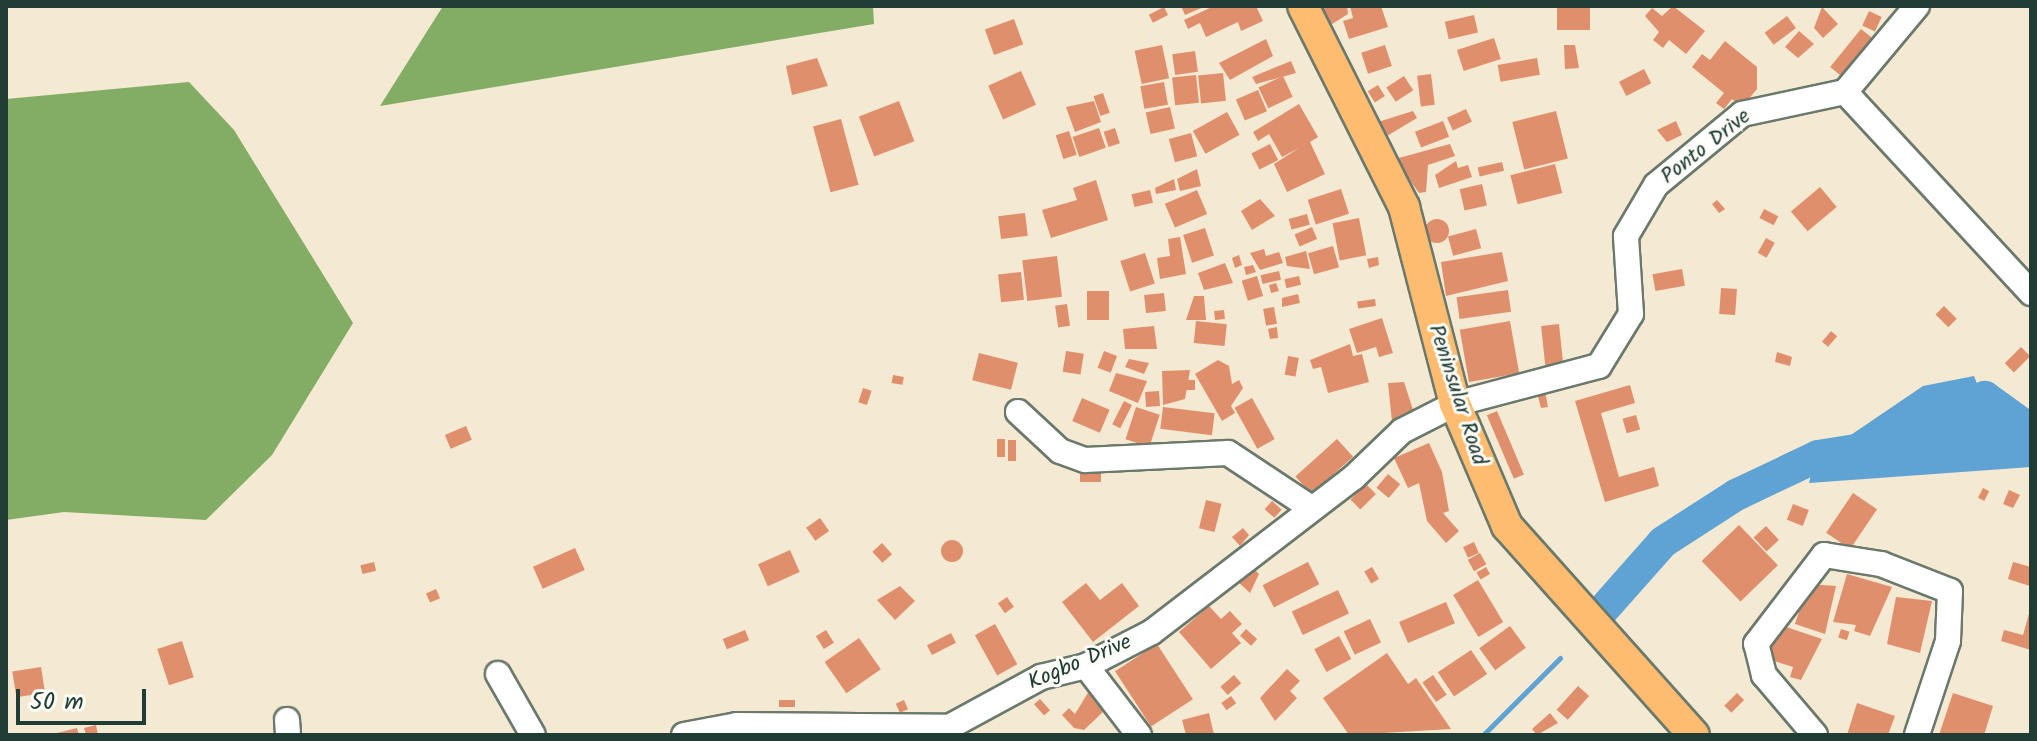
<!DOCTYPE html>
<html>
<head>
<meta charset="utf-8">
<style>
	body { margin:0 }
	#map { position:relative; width:2037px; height:741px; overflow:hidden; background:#f4e9d2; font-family:Kalam,sans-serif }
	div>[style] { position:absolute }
	.forest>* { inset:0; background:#83ac64 }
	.water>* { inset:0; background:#5ea3d3 }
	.stream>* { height:5px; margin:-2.5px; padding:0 2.5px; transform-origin:2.5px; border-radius:2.5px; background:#5ea3d3 }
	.river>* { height:32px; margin:-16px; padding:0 16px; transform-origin:16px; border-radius:16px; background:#5ea3d3 }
	.building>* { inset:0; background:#e08f6c; transform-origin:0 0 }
	.round { border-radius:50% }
	.roads { filter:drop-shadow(2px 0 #6a796b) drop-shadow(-2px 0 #6a796b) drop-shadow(0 2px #6a796b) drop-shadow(0 -2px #6a796b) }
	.minor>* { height:24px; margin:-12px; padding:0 12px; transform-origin:12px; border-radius:12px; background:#fff }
	.major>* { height:30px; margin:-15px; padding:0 15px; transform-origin:15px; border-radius:15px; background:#fdbc70 }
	span { translate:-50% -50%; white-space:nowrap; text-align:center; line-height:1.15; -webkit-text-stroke:6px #fdfcf7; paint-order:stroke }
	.street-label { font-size:22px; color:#1f3d34 }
	.frame { position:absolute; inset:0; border:8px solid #1f3d34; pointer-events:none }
	.scale { position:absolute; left:16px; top:689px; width:130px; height:36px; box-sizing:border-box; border:4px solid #1f3d34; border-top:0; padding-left:10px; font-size:24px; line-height:28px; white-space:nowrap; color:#1f3d34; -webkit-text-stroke:6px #fdfcf7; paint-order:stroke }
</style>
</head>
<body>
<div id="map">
	<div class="forest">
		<div style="clip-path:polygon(443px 6px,873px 6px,874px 24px,380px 106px)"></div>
		<div style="clip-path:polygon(189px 82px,234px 130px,353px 323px,272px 455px,206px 520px,64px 512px,6px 520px,6px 99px)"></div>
	</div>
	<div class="water">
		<div style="clip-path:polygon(1974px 376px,1990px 416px,2031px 441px,2031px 467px,1809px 483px,1818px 446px,1839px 443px,1923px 386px)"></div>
	</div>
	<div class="stream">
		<div style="left:1483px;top:735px;width:109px;rotate:-45deg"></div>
	</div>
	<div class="river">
		<div style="left:1950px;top:428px;width:47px;rotate:-41.5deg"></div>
		<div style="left:1985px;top:397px;width:57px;rotate:35.7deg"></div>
		<div style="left:1602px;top:611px;width:92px;rotate:-48.5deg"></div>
		<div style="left:1663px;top:542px;width:87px;rotate:-32.8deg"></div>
		<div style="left:1736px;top:495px;width:91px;rotate:-25.4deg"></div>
		<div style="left:1818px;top:456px;width:38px;rotate:-9deg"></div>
	</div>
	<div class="building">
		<div style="clip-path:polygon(1181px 6px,1206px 6px,1185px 15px)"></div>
		<div style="clip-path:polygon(1214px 6px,1256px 6px,1263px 21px,1241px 31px,1238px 22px,1206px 37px,1200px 23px,1188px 29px,1184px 20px)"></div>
		<div style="clip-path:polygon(1318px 6px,1347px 6px,1348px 14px,1329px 26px)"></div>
		<div style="clip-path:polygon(1350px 6px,1381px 6px,1388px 27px,1349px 39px,1343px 21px,1353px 18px)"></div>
		<div style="left:1590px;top:6px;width:24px;height:33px;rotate:90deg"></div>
		<div style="clip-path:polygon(1673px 6px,1705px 31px,1686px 54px,1669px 40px,1663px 48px,1653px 40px,1659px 32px,1645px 16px,1652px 8px,1662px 16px)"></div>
		<div style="left:1164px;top:7px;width:9px;height:17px;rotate:63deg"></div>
		<div style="clip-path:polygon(1822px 7px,1838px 24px,1823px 38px,1814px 28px)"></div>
		<div style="left:1869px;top:11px;width:14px;height:16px;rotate:25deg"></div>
		<div style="left:1474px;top:15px;width:18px;height:30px;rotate:77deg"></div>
		<div style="left:1787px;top:16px;width:15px;height:28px;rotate:53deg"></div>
		<div style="left:1014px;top:19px;width:27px;height:31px;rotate:70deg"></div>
		<div style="left:1861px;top:29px;width:22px;height:49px;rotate:39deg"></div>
		<div style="clip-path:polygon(1799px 31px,1814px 44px,1798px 58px,1785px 47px)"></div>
		<div style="left:1494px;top:38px;width:22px;height:39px;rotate:72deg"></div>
		<div style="clip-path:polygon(1266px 39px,1273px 56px,1230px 80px,1219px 63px)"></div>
		<div style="clip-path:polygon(1725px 41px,1757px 67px,1757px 89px,1742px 107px,1732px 99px,1724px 109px,1716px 103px,1724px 93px,1692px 67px,1702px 54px,1710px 60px)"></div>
		<div style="left:1162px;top:45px;width:34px;height:28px;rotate:78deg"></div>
		<div style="left:1385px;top:45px;width:22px;height:25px;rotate:72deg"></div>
		<div style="clip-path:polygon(1564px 45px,1575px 45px,1579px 68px,1565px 69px)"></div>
		<div style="left:1195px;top:51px;width:21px;height:23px;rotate:82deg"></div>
		<div style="clip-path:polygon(817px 58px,828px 86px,792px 95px,786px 66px)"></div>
		<div style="left:1537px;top:58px;width:17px;height:40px;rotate:80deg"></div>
		<div style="clip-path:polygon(1291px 61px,1296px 73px,1256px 84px,1252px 77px)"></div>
		<div style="left:1644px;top:69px;width:16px;height:28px;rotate:63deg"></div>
		<div style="left:1021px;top:71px;width:37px;height:36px;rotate:66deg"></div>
		<div style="left:1223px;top:73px;width:28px;height:25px;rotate:84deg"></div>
		<div style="left:1431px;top:74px;width:31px;height:14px;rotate:83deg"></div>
		<div style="left:1196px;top:75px;width:28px;height:24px;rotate:84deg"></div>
		<div style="left:1283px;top:76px;width:23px;height:27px;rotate:65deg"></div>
		<div style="left:1404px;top:76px;width:17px;height:21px;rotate:57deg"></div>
		<div style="left:1164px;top:82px;width:23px;height:24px;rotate:80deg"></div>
		<div style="left:1378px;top:85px;width:13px;height:12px;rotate:58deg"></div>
		<div style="left:1258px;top:90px;width:23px;height:24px;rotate:67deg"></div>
		<div style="left:1103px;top:93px;width:21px;height:10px;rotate:71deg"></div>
		<div style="left:899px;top:101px;width:43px;height:43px;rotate:69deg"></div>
		<div style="clip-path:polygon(1094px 101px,1101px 122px,1075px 132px,1066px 107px)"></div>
		<div style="clip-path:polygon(1299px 104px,1318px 137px,1310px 142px,1325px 174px,1287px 192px,1274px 164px,1299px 148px,1282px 157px,1269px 134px,1258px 141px,1253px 132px)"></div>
		<div style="left:1170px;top:107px;width:22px;height:25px;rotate:77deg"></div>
		<div style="left:1466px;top:109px;width:14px;height:21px;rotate:65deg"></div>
		<div style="clip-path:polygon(1413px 111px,1417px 118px,1387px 136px,1378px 122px)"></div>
		<div style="left:1556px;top:111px;width:49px;height:45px;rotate:76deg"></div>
		<div style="left:1227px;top:112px;width:26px;height:39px;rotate:61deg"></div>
		<div style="left:841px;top:119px;width:68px;height:29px;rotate:75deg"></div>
		<div style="left:1443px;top:121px;width:17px;height:30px;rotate:69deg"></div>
		<div style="clip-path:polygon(1676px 121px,1682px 135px,1667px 142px,1657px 130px)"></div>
		<div style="left:1099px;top:128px;width:21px;height:28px;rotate:71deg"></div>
		<div style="left:1115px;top:128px;width:16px;height:12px;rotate:72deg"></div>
		<div style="left:1069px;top:131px;width:25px;height:14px;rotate:72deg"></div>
		<div style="left:1191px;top:133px;width:24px;height:23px;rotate:75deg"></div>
		<div style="left:1270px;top:144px;width:18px;height:21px;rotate:63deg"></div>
		<div style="clip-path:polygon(1450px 144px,1455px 156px,1428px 165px,1426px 192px,1419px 193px,1395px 159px)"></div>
		<div style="clip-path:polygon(1456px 161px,1458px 168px,1468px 165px,1472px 177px,1439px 188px,1435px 175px)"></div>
		<div style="left:1502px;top:162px;width:9px;height:25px;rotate:77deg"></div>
		<div style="left:1555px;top:164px;width:30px;height:46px;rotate:76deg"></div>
		<div style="clip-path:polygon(1197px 169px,1201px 186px,1180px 191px,1177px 179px)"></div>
		<div style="clip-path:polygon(1174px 179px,1176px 190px,1156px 194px,1155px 188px)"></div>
		<div style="clip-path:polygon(1096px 180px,1108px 220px,1051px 238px,1042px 210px,1077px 200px,1073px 188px)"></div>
		<div style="left:1482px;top:184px;width:22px;height:23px;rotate:77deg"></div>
		<div style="left:1820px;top:187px;width:26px;height:38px;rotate:50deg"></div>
		<div style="left:1341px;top:189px;width:26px;height:35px;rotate:72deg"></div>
		<div style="left:1150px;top:190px;width:13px;height:19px;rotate:77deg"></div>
		<div style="left:1197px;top:190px;width:26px;height:35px;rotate:67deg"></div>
		<div style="clip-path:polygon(1260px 199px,1275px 216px,1252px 230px,1241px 211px)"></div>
		<div style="clip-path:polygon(1717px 200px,1725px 209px,1719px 213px,1712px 204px)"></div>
		<div style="left:1764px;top:209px;width:16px;height:10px;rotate:27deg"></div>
		<div style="left:1025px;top:213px;width:23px;height:27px;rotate:83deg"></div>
		<div style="left:1307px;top:214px;width:11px;height:19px;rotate:75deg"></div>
		<div style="left:1359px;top:218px;width:38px;height:27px;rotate:79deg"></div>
		<div class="round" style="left:1425px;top:219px;width:24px;height:24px"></div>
		<div style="left:1312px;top:227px;width:13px;height:19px;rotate:67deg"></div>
		<div style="left:1205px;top:228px;width:29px;height:23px;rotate:72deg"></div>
		<div style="left:1476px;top:229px;width:20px;height:29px;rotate:75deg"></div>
		<div style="clip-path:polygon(1180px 237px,1186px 274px,1160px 279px,1157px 258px,1170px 256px,1168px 239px)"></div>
		<div style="left:1766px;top:238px;width:10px;height:17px;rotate:29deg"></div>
		<div style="left:1333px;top:246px;width:22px;height:26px;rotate:74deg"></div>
		<div style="clip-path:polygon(1264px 249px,1266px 256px,1279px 252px,1283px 263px,1260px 270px,1250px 253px)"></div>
		<div style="clip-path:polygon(1306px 251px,1310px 269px,1287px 266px,1285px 257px)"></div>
		<div style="clip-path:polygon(1502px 252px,1508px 281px,1446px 296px,1441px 262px)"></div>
		<div style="left:1145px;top:253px;width:32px;height:26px;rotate:72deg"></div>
		<div style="clip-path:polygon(1239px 255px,1242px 265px,1235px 268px,1232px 258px)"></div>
		<div style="left:1057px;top:256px;width:41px;height:35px;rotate:83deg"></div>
		<div style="clip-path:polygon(1378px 257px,1379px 265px,1369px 268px,1367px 259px)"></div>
		<div style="clip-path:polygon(1225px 263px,1233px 283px,1204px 290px,1198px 273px)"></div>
		<div style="clip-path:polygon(1253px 265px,1256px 272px,1246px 275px,1244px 267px)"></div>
		<div style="left:1682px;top:269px;width:17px;height:30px;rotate:80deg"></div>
		<div style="left:1279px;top:271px;width:9px;height:19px;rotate:77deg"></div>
		<div style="left:1021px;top:272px;width:28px;height:23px;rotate:84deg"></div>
		<div style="left:1257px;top:276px;width:21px;height:16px;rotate:73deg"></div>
		<div style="left:1299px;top:276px;width:9px;height:15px;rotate:77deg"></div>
		<div style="clip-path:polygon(1276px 283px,1279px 291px,1271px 293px,1269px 285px)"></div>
		<div style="left:1721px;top:288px;width:16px;height:26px;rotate:4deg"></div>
		<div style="left:1508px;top:290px;width:22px;height:52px;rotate:82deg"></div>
		<div style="left:1087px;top:291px;width:22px;height:29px"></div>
		<div style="left:1164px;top:293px;width:18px;height:20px;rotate:84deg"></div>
		<div style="clip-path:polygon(1298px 294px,1300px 303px,1282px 307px,1282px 298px)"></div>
		<div style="clip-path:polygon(1194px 296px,1204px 296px,1206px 320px,1186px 320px)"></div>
		<div style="left:1375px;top:299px;width:7px;height:18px;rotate:82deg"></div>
		<div style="left:1067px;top:304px;width:22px;height:12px;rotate:82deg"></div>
		<div style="left:1944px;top:306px;width:18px;height:12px;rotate:45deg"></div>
		<div style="left:1274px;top:307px;width:17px;height:11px;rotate:80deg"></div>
		<div style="left:1224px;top:310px;width:9px;height:10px;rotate:84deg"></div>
		<div style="clip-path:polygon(1382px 318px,1393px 353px,1379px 357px,1376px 347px,1357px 353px,1349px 329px)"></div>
		<div style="left:1196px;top:321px;width:31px;height:22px;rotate:6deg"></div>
		<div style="left:1510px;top:321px;width:53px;height:51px;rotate:80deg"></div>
		<div style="left:1559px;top:324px;width:46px;height:18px;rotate:84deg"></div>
		<div style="clip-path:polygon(1154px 326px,1157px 349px,1125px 349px,1123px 329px)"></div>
		<div style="clip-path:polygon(1277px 327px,1278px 338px,1270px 339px,1268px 329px)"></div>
		<div style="left:1831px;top:331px;width:8px;height:14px;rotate:40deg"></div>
		<div style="clip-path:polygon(1350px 344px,1353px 356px,1362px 354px,1369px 382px,1328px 393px,1321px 367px,1313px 369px,1310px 360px)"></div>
		<div style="left:2021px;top:347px;width:13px;height:23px;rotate:45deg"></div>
		<div style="left:1066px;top:351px;width:18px;height:21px;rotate:9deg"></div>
		<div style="left:1104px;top:351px;width:14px;height:18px;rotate:21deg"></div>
		<div style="clip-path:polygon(1777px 352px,1792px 357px,1790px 366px,1775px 362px)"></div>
		<div style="left:979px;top:353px;width:40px;height:28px;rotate:14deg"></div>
		<div style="left:1288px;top:356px;width:11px;height:19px;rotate:10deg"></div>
		<div style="clip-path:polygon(1129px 359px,1149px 363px,1144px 374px,1125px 367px)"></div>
		<div style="clip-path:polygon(1218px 360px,1229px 366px,1232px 384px,1239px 380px,1243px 388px,1231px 406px,1235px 413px,1222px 421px,1195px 374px)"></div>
		<div style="clip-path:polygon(1190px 370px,1185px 399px,1163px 405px,1162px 371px)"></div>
		<div style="clip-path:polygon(1116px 373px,1147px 381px,1138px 403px,1109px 391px)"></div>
		<div style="left:893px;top:375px;width:11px;height:8px;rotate:10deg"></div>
		<div style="left:1186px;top:380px;width:9px;height:10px"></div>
		<div style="clip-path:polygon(1404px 382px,1413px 410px,1392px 422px,1388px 383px)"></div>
		<div style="clip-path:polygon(1630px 385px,1635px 403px,1601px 413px,1619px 477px,1654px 467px,1659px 486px,1605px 502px,1575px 401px)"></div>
		<div style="left:863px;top:388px;width:9px;height:15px;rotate:18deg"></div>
		<div style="left:1159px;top:391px;width:15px;height:14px;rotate:86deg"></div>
		<div style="clip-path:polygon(1545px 391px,1548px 407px,1541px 408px,1537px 392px)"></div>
		<div style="left:1082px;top:398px;width:30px;height:25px;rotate:23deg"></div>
		<div style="left:1252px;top:398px;width:47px;height:20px;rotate:61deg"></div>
		<div style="left:1124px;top:401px;width:9px;height:26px;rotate:27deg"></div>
		<div style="left:1136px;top:407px;width:25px;height:34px;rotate:18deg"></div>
		<div style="left:1163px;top:407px;width:52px;height:22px;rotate:7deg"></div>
		<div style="left:1497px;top:411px;width:69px;height:11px;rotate:67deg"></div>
		<div style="left:1636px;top:415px;width:15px;height:14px;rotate:74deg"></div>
		<div style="left:466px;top:426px;width:15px;height:23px;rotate:67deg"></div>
		<div style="left:997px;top:439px;width:8px;height:18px"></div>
		<div style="left:1337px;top:439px;width:24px;height:56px;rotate:48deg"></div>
		<div style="left:1008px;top:440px;width:8px;height:21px"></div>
		<div style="clip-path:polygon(1429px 443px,1442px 472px,1449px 511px,1443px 513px,1459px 531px,1446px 543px,1427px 521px,1419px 483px,1408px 488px,1394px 458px)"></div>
		<div style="left:1080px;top:472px;width:21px;height:10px"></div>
		<div style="left:1388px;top:474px;width:16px;height:18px;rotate:40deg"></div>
		<div style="left:1366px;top:484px;width:14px;height:22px;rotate:45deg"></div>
		<div style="left:1983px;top:488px;width:7px;height:11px;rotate:27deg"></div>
		<div style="clip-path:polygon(2009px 490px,2020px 495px,2013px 508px,2003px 504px)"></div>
		<div style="left:1853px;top:493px;width:29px;height:48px;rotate:34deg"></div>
		<div style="left:1206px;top:500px;width:16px;height:29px;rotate:14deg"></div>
		<div style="left:1272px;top:501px;width:13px;height:11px;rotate:42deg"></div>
		<div style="left:1793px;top:504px;width:17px;height:17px;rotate:21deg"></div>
		<div style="left:820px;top:518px;width:16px;height:17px;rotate:55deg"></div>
		<div style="left:1739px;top:525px;width:56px;height:52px;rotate:46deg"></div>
		<div style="left:1766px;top:526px;width:19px;height:17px;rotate:47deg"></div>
		<div style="clip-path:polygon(1243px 528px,1249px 535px,1240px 546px,1232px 537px)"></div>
		<div class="round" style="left:941px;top:540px;width:22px;height:22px"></div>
		<div style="left:1474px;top:542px;width:12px;height:12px;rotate:66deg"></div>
		<div style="left:882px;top:543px;width:15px;height:13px;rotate:48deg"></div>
		<div style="left:575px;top:548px;width:24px;height:46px;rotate:66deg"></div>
		<div style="left:790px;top:550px;width:24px;height:35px;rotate:66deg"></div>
		<div style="left:1480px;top:553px;width:13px;height:14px;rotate:61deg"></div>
		<div style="left:374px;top:562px;width:9px;height:14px;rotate:77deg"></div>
		<div style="left:1308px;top:562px;width:25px;height:51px;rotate:63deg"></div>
		<div style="clip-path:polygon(2013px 562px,2031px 567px,2030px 586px,2008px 579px)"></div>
		<div style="clip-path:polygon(1251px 566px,1259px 574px,1250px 593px,1237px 581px)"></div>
		<div style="left:1372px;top:567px;width:14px;height:9px;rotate:60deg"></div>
		<div style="left:1486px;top:567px;width:8px;height:11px;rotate:60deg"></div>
		<div style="clip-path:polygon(1847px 574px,1892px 587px,1870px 636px,1854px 631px,1856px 625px,1833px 622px)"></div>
		<div style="left:1478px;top:580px;width:49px;height:29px;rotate:59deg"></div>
		<div style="clip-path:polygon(1086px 583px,1100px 600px,1122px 583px,1139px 606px,1093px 642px,1062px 602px)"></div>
		<div style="clip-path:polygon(1808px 584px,1836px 586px,1825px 634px,1795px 624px)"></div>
		<div style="clip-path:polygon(900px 586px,915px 601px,895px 620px,877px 600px)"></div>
		<div style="left:436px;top:589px;width:10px;height:11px;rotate:66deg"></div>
		<div style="left:1338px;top:590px;width:26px;height:51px;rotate:65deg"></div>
		<div style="left:1007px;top:597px;width:12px;height:11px;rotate:55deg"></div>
		<div style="clip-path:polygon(1896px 597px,1932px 601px,1920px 653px,1887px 644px)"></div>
		<div style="left:1446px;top:602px;width:23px;height:51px;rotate:67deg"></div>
		<div style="clip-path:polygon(1209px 606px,1221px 619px,1230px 611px,1242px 624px,1232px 633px,1241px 643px,1211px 669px,1179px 632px)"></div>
		<div style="clip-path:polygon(2030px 610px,2031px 650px,2001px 641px,2004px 630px,2023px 635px)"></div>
		<div style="left:1370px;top:619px;width:26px;height:29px;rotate:65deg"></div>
		<div style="clip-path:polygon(1774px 623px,1822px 639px,1801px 680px,1790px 677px,1793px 667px,1762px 657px)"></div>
		<div style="left:995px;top:624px;width:46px;height:23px;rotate:61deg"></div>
		<div style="left:1510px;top:626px;width:27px;height:38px;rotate:54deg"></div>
		<div style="left:1246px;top:629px;width:15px;height:9px;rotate:42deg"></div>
		<div style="left:1841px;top:629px;width:9px;height:9px;rotate:18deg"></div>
		<div style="left:745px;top:630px;width:11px;height:24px;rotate:68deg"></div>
		<div style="left:826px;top:630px;width:15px;height:12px;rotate:58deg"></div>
		<div style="left:951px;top:633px;width:11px;height:27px;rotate:63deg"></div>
		<div style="left:1339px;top:636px;width:26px;height:28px;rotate:62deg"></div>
		<div style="left:859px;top:638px;width:38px;height:42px;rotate:55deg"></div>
		<div style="left:182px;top:641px;width:38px;height:26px;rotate:72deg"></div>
		<div style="left:1157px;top:644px;width:66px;height:50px;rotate:57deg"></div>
		<div style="left:1471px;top:650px;width:29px;height:40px;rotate:56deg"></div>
		<div style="clip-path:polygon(1387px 653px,1408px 684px,1416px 678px,1451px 729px,1349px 735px,1323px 698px)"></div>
		<div style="left:41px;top:667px;width:26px;height:29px;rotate:81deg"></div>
		<div style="clip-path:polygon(1287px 669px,1300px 681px,1290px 691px,1297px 698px,1275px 721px,1260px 698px)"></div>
		<div style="left:1234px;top:675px;width:11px;height:18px;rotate:49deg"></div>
		<div style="left:1433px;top:675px;width:24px;height:13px;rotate:55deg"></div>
		<div style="left:1578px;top:686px;width:15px;height:32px;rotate:42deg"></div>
		<div style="clip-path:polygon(1089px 691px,1105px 710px,1084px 730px,1074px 728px,1062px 715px,1069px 708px,1075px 714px)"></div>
		<div style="left:1737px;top:693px;width:10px;height:18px;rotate:45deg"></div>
		<div style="clip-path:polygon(1953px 693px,1993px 706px,1984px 735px,1939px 735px)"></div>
		<div style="left:1231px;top:696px;width:9px;height:12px;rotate:54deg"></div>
		<div style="left:1040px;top:699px;width:15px;height:8px;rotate:48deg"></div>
		<div style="left:779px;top:700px;width:16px;height:7px"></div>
		<div style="left:904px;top:700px;width:10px;height:9px;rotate:66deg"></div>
		<div style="clip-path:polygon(1857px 703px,1895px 716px,1888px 735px,1847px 735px)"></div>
		<div style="clip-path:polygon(1209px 713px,1214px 735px,1186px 735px,1182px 720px)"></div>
		<div style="clip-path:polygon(1550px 713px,1558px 723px,1537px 735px,1532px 729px)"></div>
		<div style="clip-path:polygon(96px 725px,98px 735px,86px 735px,84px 728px)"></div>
		<div style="clip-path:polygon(77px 728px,79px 735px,54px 735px,53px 734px)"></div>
	</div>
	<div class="roads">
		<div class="minor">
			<div style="left:1845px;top:92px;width:274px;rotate:47.2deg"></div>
			<div style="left:1018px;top:412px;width:57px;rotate:42.9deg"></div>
			<div style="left:1060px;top:451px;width:27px;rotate:20deg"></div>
			<div style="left:1085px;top:460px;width:143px;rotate:-2.8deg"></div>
			<div style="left:1228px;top:453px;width:100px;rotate:33.5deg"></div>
			<div style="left:1086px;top:666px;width:87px;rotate:52.5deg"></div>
			<div style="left:498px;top:674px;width:70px;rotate:60.2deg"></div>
			<div style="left:287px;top:720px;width:15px;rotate:86deg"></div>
			<div style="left:684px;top:735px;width:54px;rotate:-10.7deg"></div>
			<div style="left:737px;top:725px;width:212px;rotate:0.5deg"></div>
			<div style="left:949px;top:727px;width:105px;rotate:-28.5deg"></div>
			<div style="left:1041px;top:677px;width:46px;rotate:-13.7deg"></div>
			<div style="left:1086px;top:666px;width:74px;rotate:-27.3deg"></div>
			<div style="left:1152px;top:632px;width:253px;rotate:-37.5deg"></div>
			<div style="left:1353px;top:478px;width:68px;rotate:-43.8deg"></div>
			<div style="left:1402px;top:431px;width:59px;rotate:-27deg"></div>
			<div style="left:1455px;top:404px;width:149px;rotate:-14.8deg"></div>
			<div style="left:1599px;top:366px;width:61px;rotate:-58.4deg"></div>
			<div style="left:1631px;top:314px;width:78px;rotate:-93.7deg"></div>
			<div style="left:1626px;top:236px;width:59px;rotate:-59.5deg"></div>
			<div style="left:1656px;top:185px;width:112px;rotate:-39.5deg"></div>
			<div style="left:1742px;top:114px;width:105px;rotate:-12.1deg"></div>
			<div style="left:1845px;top:92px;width:112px;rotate:-50.1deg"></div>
			<div style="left:1815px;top:735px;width:79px;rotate:-130.4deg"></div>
			<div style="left:1764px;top:675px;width:32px;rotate:-104deg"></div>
			<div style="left:1756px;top:644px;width:112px;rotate:-52.6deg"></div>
			<div style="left:1824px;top:555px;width:58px;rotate:9deg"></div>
			<div style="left:1881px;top:564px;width:74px;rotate:21.4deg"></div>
			<div style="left:1950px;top:591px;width:50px;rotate:92.3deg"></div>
			<div style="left:1948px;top:641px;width:99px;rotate:108.3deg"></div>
		</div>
		<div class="major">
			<div style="left:1303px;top:6px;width:225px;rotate:63.3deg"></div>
			<div style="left:1404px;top:207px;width:203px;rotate:75.5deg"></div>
			<div style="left:1455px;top:404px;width:133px;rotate:66.9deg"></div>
			<div style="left:1507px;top:526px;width:280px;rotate:48.2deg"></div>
		</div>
	</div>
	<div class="street-label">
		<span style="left:1706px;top:147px;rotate:-38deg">Ponto Drive</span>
		<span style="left:1457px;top:395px;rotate:72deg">Peninsular Road</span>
		<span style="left:1080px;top:663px;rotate:-23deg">Kogbo Drive</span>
	</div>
	<div class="frame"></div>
	<div class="scale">50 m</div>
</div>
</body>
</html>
